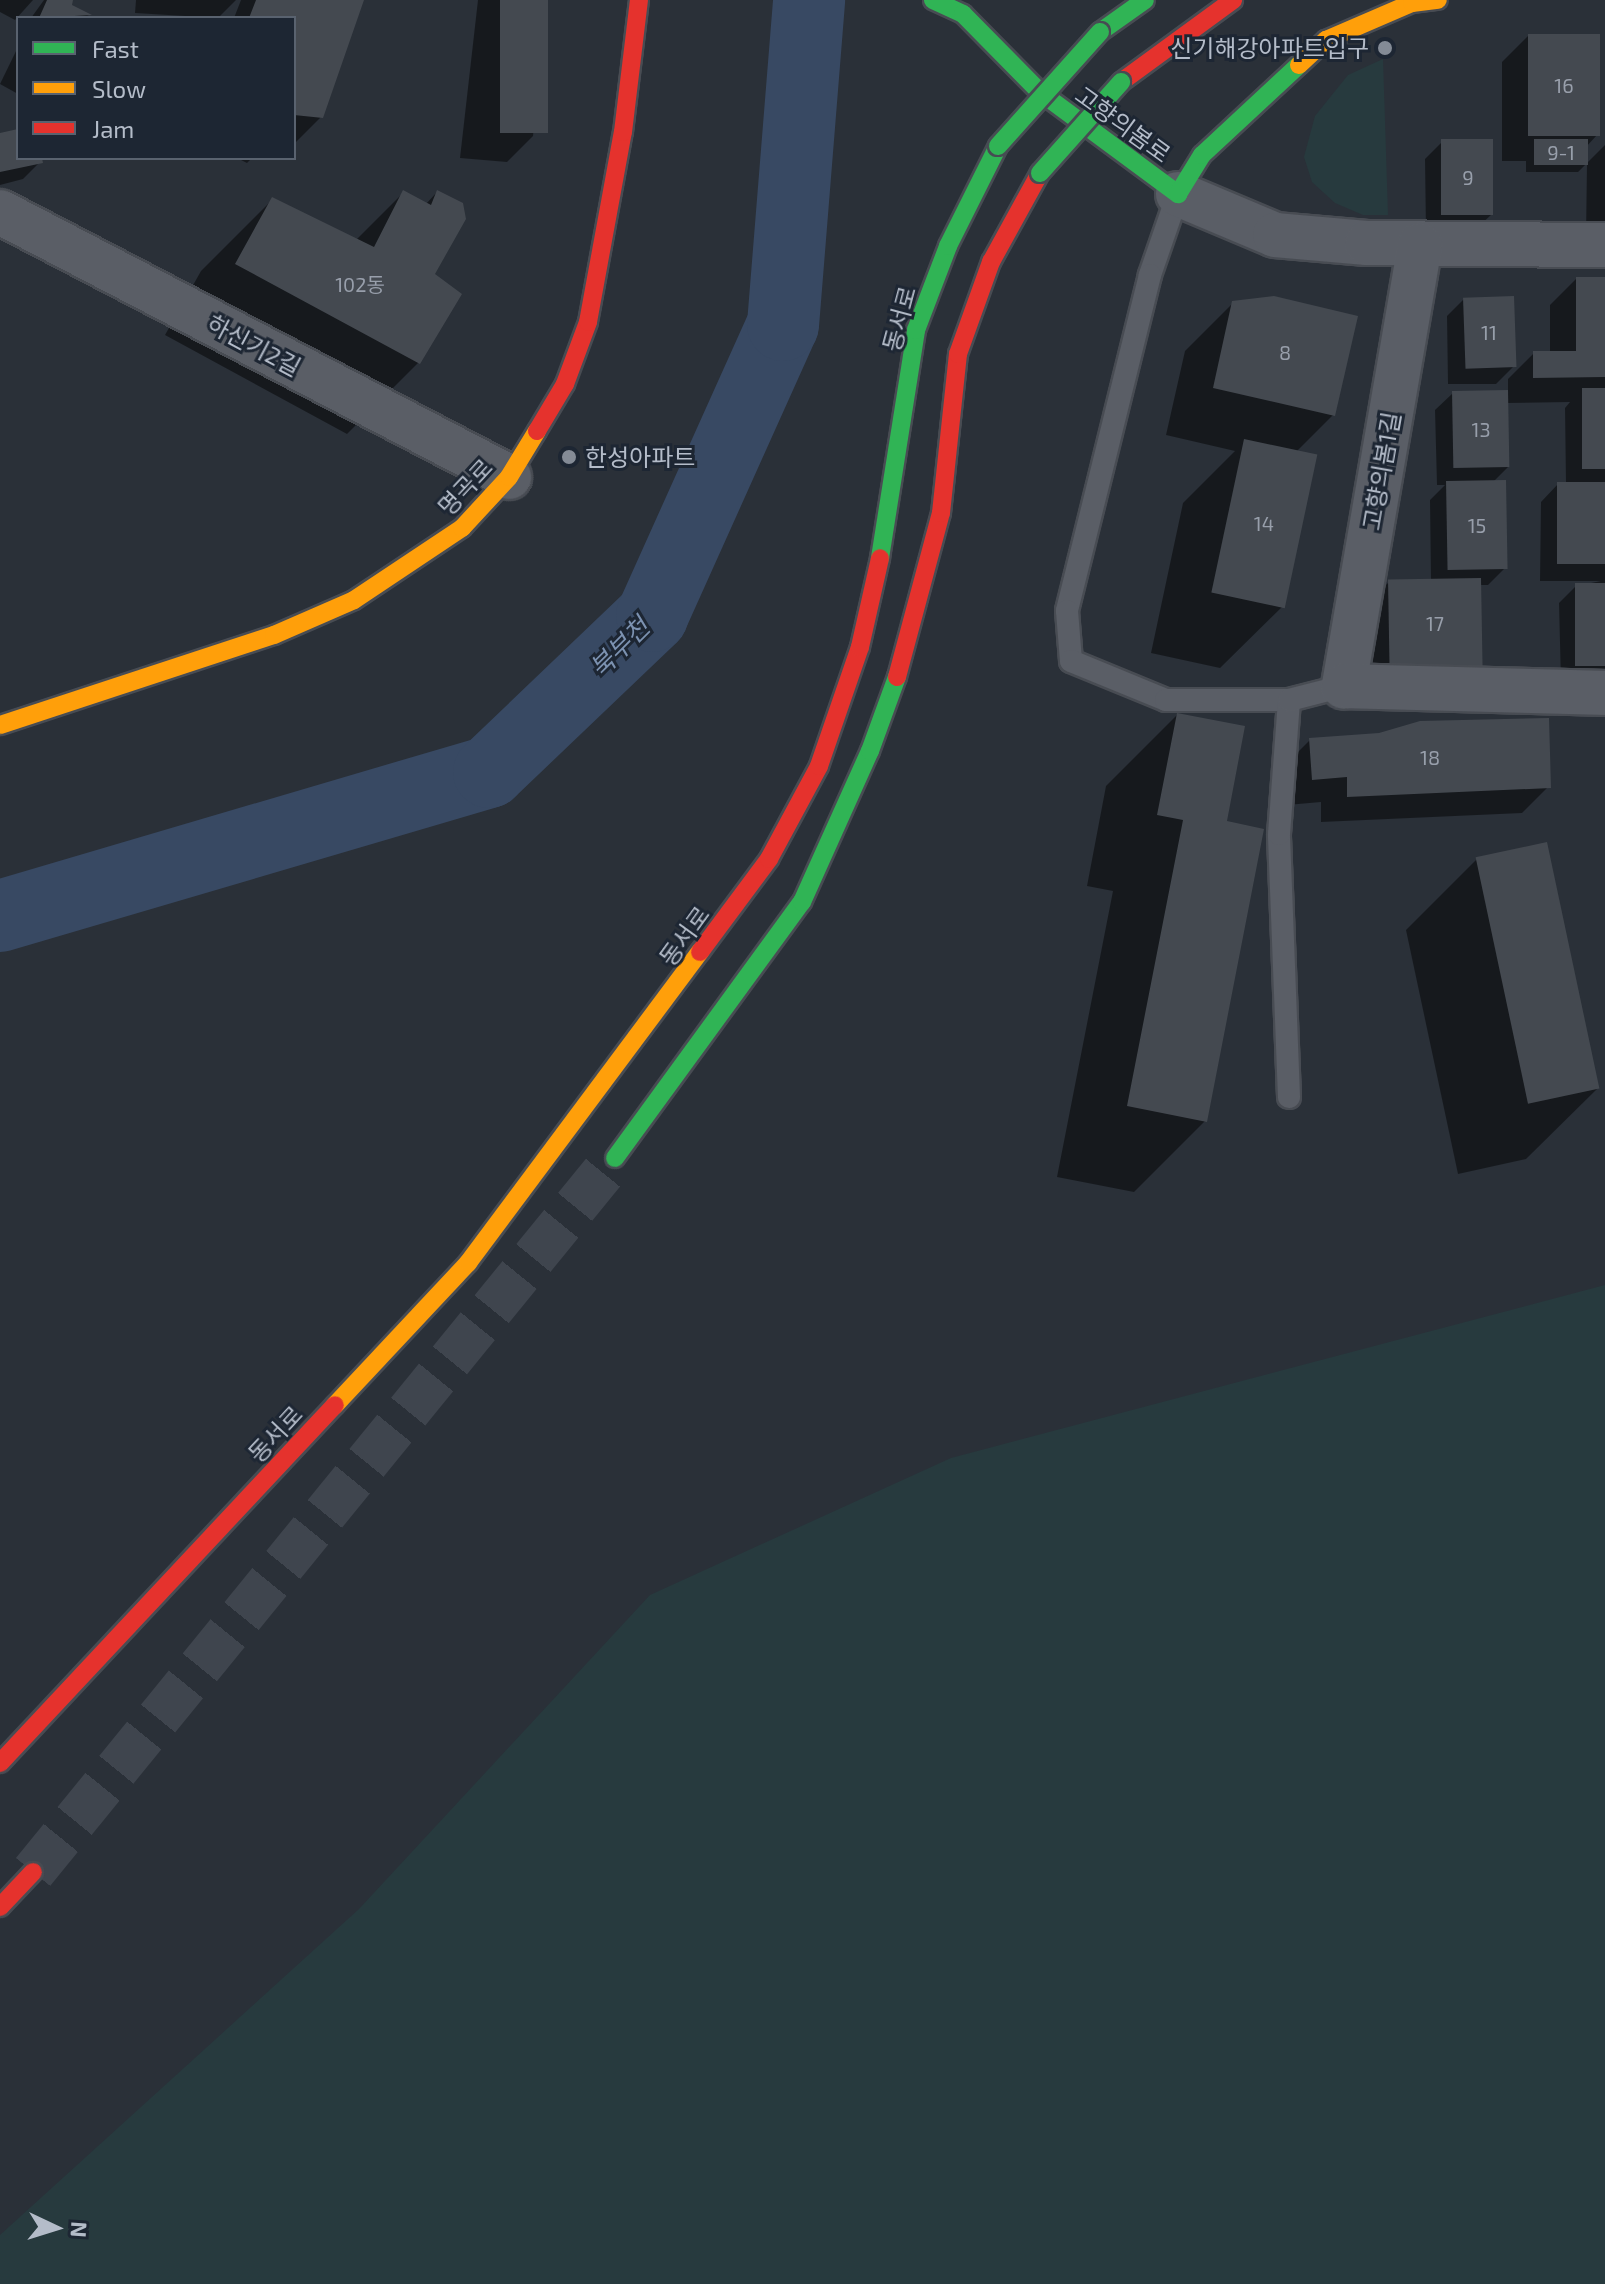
<!DOCTYPE html>
<html>
<head>
<meta charset="utf-8">
<style>
	body { margin:0 }
	#map { position:relative; width:1605px; height:2284px; overflow:hidden; background:#2a3038; font-family:"Exo 2","Noto Sans KR",sans-serif }
	div>[style] { position:absolute }
	.green>* { inset:0; background:#273a3e }
	.shadow>* { inset:0; background:#0007 }
	.river>* { height:72px; margin:-36px; padding:0 36px; transform-origin:36px; border-radius:36px; background:#384963 }
	.building>* { inset:0; background:#444950; transform-origin:0 0 }
	.highway-tunnel>* { height:44px; margin-top:-22px; transform-origin:0; background:repeating-linear-gradient(90deg,#3f454e 0 44px,transparent 0 66px) }
	.roads { filter:drop-shadow(2px 0 #484c53) drop-shadow(-2px 0 #484c53) drop-shadow(0 2px #484c53) drop-shadow(0 -2px #484c53) }
	.lane>* { height:22px; margin:-11px; padding:0 11px; transform-origin:11px; border-radius:11px; background:#5a5e66 }
	.street>* { height:44px; margin:-22px; padding:0 22px; transform-origin:22px; border-radius:22px; background:#5a5e66 }
	.fast>* { height:18px; margin:-9px; padding:0 9px; transform-origin:9px; border-radius:9px; background:#30b455 }
	.slow>* { height:18px; margin:-9px; padding:0 9px; transform-origin:9px; border-radius:9px; background:#ff9f0a }
	.jam>* { height:18px; margin:-9px; padding:0 9px; transform-origin:9px; border-radius:9px; background:#e5322d }
	.bridges { filter:drop-shadow(2px 0 #474c53) drop-shadow(-2px 0 #474c53) drop-shadow(0 2px #474c53) drop-shadow(0 -2px #474c53) }
	.fast-bridge>* { height:18px; margin:-9px; padding:0 9px; transform-origin:9px; border-radius:9px; background:#30b455 }
	.dots>* { width:22px; height:22px; translate:-50% -50%; box-sizing:border-box; border:4px solid #1d2633; border-radius:50% }
	span { translate:-50% -50%; white-space:nowrap; text-align:center; line-height:1.15; -webkit-text-stroke:6px #1d2633; paint-order:stroke }
	.number-label { font-size:20px; color:#989fab }
	.number-label span { -webkit-text-stroke-width:0 }
	.poi-label { font-size:24px; color:#b4bcc9 }
	.right { translate:-100% -50%; text-align:right }
	.left { translate:0 -50%; text-align:left }
	.street-label { font-size:24px; color:#b4bcc9 }
	.water-label { font-size:26px; color:#7c92b1; font-style:italic }
	.legend { position:absolute; left:16px; top:16px; width:280px; height:144px; box-sizing:border-box; background:#1d2633; border:2px solid #59626f; margin:0; padding:10px 14px; list-style:none; font-size:24px; color:#b4bcc9 }
	.legend li { display:flex; align-items:center; gap:16px; height:40px }
	.legend b { width:40px; border:2px solid #59626f }
	.north { position:absolute; left:16px; top:2188px; width:80px; height:80px; -webkit-text-stroke:6px #1d2633; paint-order:stroke; rotate:94deg; font-size:22px; font-weight:700; line-height:32px; text-align:center; color:#b4bcc9 }
	.north::after { content:''; display:block; margin:auto; width:28px; height:36px; background:#b4bcc9; clip-path:polygon(50% 0,100% 100%,50% 72%,0 100%) }
</style>
</head>
<body>
<div id="map">
	<div class="green">
		<div style="clip-path:polygon(1383px 59px,1388px 215px,1363px 215px,1335px 203px,1312px 182px,1304px 157px,1315px 116px,1348px 75px)"></div>
		<div style="clip-path:polygon(1605px 1285px,1605px 2284px,0 2284px,0 2235px,359px 1909px,650px 1595px,951px 1458px)"></div>
	</div>
	<div class="shadow">
		<div style="clip-path:polygon(0 0,33px 0,15px 20px,0 12px)"></div>
		<div style="clip-path:polygon(44px 0,71px 0,70px 7px,89px 16px,31px 18px)"></div>
		<div style="clip-path:polygon(136px 0,236px 0,218px 18px,135px 13px)"></div>
		<div style="clip-path:polygon(241px 0,362px 0,321px 117px,295px 143px,294px 18px,234px 18px)"></div>
		<div style="clip-path:polygon(478px 0,546px 0,533px 136px,507px 162px,460px 158px)"></div>
		<div style="clip-path:polygon(1528px 36px,1597px 135px,1586px 147px,1586px 164px,1605px 145px,1605px 236px,1586px 236px,1587px 163px,1578px 172px,1526px 172px,1526px 161px,1502px 161px,1502px 62px)"></div>
		<div style="clip-path:polygon(18px 47px,18px 94px,0 84px)"></div>
		<div style="clip-path:polygon(18px 131px,18px 158px,40px 162px,23px 179px,0 185px,0 135px)"></div>
		<div style="clip-path:polygon(1442px 142px,1492px 214px,1474px 231px,1426px 232px,1425px 159px)"></div>
		<div style="clip-path:polygon(237px 158px,252px 158px,247px 163px)"></div>
		<div style="clip-path:polygon(437px 192px,433px 275px,418px 363px,347px 434px,165px 335px,201px 271px,272px 200px,356px 240px,403px 193px,426px 204px)"></div>
		<div style="clip-path:polygon(1576px 279px,1605px 279px,1605px 682px,1561px 683px,1559px 603px,1576px 586px,1601px 581px,1540px 581px,1541px 502px,1558px 484px,1566px 484px,1565px 408px,1570px 402px,1507px 403px,1508px 467px,1493px 482px,1505px 568px,1488px 585px,1479px 585px,1481px 666px,1455px 692px,1364px 694px,1363px 608px,1389px 582px,1431px 581px,1430px 500px,1445px 485px,1437px 485px,1435px 410px,1453px 393px,1508px 392px,1508px 379px,1534px 353px,1550px 353px,1550px 305px)"></div>
		<div style="clip-path:polygon(1464px 299px,1514px 366px,1496px 384px,1448px 384px,1447px 316px)"></div>
		<div style="clip-path:polygon(1233px 303px,1333px 415px,1296px 452px,1282px 607px,1220px 668px,1151px 653px,1183px 503px,1235px 451px,1166px 435px,1185px 351px)"></div>
		<div style="clip-path:polygon(1177px 715px,1224px 823px,1205px 1121px,1134px 1192px,1057px 1177px,1113px 891px,1087px 886px,1106px 786px)"></div>
		<div style="clip-path:polygon(1310px 740px,1548px 787px,1522px 813px,1321px 822px,1321px 802px,1287px 805px,1284px 766px)"></div>
		<div style="clip-path:polygon(1477px 859px,1598px 1088px,1526px 1159px,1458px 1174px,1406px 930px)"></div>
	</div>
	<div class="river">
		<div style="left:0;top:916px;width:510px;rotate:-16.41deg"></div>
		<div style="left:489px;top:772px;width:226px;rotate:-43.7deg"></div>
		<div style="left:652px;top:616px;width:319px;rotate:-65.8deg"></div>
		<div style="left:783px;top:325px;width:326px;rotate:-85.4deg"></div>
	</div>
	<div class="building">
		<div style="clip-path:polygon(47px 0,73px 0,72px 5px,92px 15px,39px 18px)"></div>
		<div style="clip-path:polygon(256px 0,364px 0,323px 118px,294px 115px,294px 18px,249px 18px)"></div>
		<div style="left:500px;top:0;width:48px;height:133px"></div>
		<div style="left:1528px;top:34px;width:72px;height:102px"></div>
		<div style="clip-path:polygon(18px 129px,18px 158px,42px 158px,43px 163px,0 172px,0 133px)"></div>
		<div style="left:1441px;top:139px;width:52px;height:76px"></div>
		<div style="left:1534px;top:139px;width:54px;height:26px"></div>
		<div style="clip-path:polygon(403px 190px,431px 205px,437px 190px,463px 203px,466px 219px,435px 274px,462px 294px,420px 364px,235px 264px,272px 197px,374px 247px)"></div>
		<div style="clip-path:polygon(1576px 277px,1605px 277px,1605px 377px,1533px 378px,1533px 351px,1576px 351px)"></div>
		<div style="clip-path:polygon(1274px 296px,1358px 316px,1335px 416px,1213px 388px,1232px 301px)"></div>
		<div style="left:1514px;top:296px;width:71px;height:51px;rotate:88deg"></div>
		<div style="left:1582px;top:388px;width:23px;height:81px"></div>
		<div style="left:1508px;top:390px;width:77px;height:56px;rotate:89deg"></div>
		<div style="left:1244px;top:439px;width:75px;height:157px;rotate:12deg"></div>
		<div style="left:1506px;top:480px;width:89px;height:60px;rotate:89deg"></div>
		<div style="left:1557px;top:482px;width:48px;height:82px"></div>
		<div style="left:1481px;top:578px;width:89px;height:93px;rotate:89deg"></div>
		<div style="left:1605px;top:583px;width:83px;height:30px;rotate:90deg"></div>
		<div style="clip-path:polygon(1177px 713px,1245px 726px,1227px 821px,1264px 829px,1207px 1122px,1127px 1106px,1183px 820px,1157px 815px)"></div>
		<div style="clip-path:polygon(1549px 718px,1551px 788px,1347px 797px,1347px 777px,1312px 780px,1309px 738px,1379px 733px,1420px 721px)"></div>
		<div style="left:1547px;top:842px;width:252px;height:73px;rotate:78deg"></div>
	</div>
	<div class="highway-tunnel">
		<div style="left:33px;top:1872px;width:921px;rotate:-50.82deg"></div>
	</div>
	<div class="roads">
		<div class="lane">
			<div style="left:1178px;top:194px;width:86px;rotate:109.1deg"></div>
			<div style="left:1150px;top:275px;width:346px;rotate:103.9deg"></div>
			<div style="left:1067px;top:611px;width:50px;rotate:85.4deg"></div>
			<div style="left:1071px;top:661px;width:103px;rotate:22.3deg"></div>
			<div style="left:1166px;top:700px;width:123px"></div>
			<div style="left:1289px;top:1097px;width:263px;rotate:-92.2deg"></div>
			<div style="left:1279px;top:834px;width:134px;rotate:-85.7deg"></div>
			<div style="left:1289px;top:700px;width:57px;rotate:-14.3deg"></div>
		</div>
		<div class="street">
			<div style="left:1178px;top:194px;width:105px;rotate:22.9deg"></div>
			<div style="left:1275px;top:235px;width:92px;rotate:5deg"></div>
			<div style="left:1367px;top:243px;width:238px;rotate:0.5deg"></div>
			<div style="left:0;top:212px;width:574px;rotate:27.5deg"></div>
			<div style="left:1420px;top:245px;width:448px;rotate:99.8deg"></div>
			<div style="left:1344px;top:686px;width:261px;rotate:1.5deg"></div>
		</div>
		<div class="fast">
			<div style="left:933px;top:0;width:33px;rotate:25deg"></div>
			<div style="left:963px;top:14px;width:110px;rotate:45.4deg"></div>
			<div style="left:1040px;top:92px;width:172px;rotate:36.5deg"></div>
			<div style="left:1178px;top:194px;width:46px;rotate:-58.4deg"></div>
			<div style="left:1202px;top:155px;width:132px;rotate:-42.9deg"></div>
			<div style="left:1100px;top:32px;width:55px;rotate:-35.4deg"></div>
			<div style="left:880px;top:558px;width:231px;rotate:-81deg"></div>
			<div style="left:916px;top:330px;width:90px;rotate:-69.1deg"></div>
			<div style="left:948px;top:246px;width:112px;rotate:-63.4deg"></div>
			<div style="left:615px;top:1158px;width:317px;rotate:-53.9deg"></div>
			<div style="left:802px;top:902px;width:166px;rotate:-65.8deg"></div>
			<div style="left:870px;top:751px;width:79px;rotate:-70deg"></div>
		</div>
		<div class="slow">
			<div style="left:1299px;top:65px;width:37px;rotate:-43deg"></div>
			<div style="left:1326px;top:40px;width:94px;rotate:-23.3deg"></div>
			<div style="left:1412px;top:3px;width:26px;rotate:-7deg"></div>
			<div style="left:0;top:725px;width:288px;rotate:-18.2deg"></div>
			<div style="left:274px;top:635px;width:87px;rotate:-23.6deg"></div>
			<div style="left:354px;top:600px;width:130px;rotate:-33.7deg"></div>
			<div style="left:462px;top:528px;width:69px;rotate:-47.3deg"></div>
			<div style="left:509px;top:477px;width:54px;rotate:-58.7deg"></div>
			<div style="left:335px;top:1405px;width:195px;rotate:-46.9deg"></div>
			<div style="left:468px;top:1263px;width:388px;rotate:-53.3deg"></div>
		</div>
		<div class="jam">
			<div style="left:1121px;top:82px;width:139px;rotate:-36.2deg"></div>
			<div style="left:537px;top:431px;width:55px;rotate:-59.2deg"></div>
			<div style="left:565px;top:384px;width:66px;rotate:-69.6deg"></div>
			<div style="left:588px;top:322px;width:193px;rotate:-79.6deg"></div>
			<div style="left:623px;top:132px;width:133px;rotate:-83.1deg"></div>
			<div style="left:897px;top:677px;width:170px;rotate:-75deg"></div>
			<div style="left:941px;top:513px;width:160px;rotate:-83.9deg"></div>
			<div style="left:958px;top:354px;width:98px;rotate:-70.3deg"></div>
			<div style="left:991px;top:262px;width:102px;rotate:-61.2deg"></div>
			<div style="left:700px;top:952px;width:116px;rotate:-53.4deg"></div>
			<div style="left:769px;top:859px;width:106px;rotate:-61.7deg"></div>
			<div style="left:819px;top:766px;width:126px;rotate:-71deg"></div>
			<div style="left:860px;top:647px;width:91px;rotate:-77.3deg"></div>
			<div style="left:0;top:1763px;width:490px;rotate:-46.9deg"></div>
			<div style="left:0;top:1907px;width:48px;rotate:-46.7deg"></div>
		</div>
	</div>
	<div class="bridges">
		<div class="fast-bridge">
			<div style="left:998px;top:146px;width:153px;rotate:-48.2deg"></div>
			<div style="left:1040px;top:173px;width:122px;rotate:-48.3deg"></div>
		</div>
	</div>
	<div class="dots">
		<div style="left:1385px;top:48px;background:#848b96"></div>
		<div style="left:569px;top:457px;background:#848b96"></div>
	</div>
	<div class="number-label">
		<span style="left:1564px;top:85px">16</span>
		<span style="left:1561px;top:152px">9-1</span>
		<span style="left:1468px;top:177px">9</span>
		<span style="left:360px;top:284px">102동</span>
		<span style="left:1489px;top:332px">11</span>
		<span style="left:1285px;top:352px">8</span>
		<span style="left:1481px;top:429px">13</span>
		<span style="left:1264px;top:523px">14</span>
		<span style="left:1477px;top:525px">15</span>
		<span style="left:1435px;top:623px">17</span>
		<span style="left:1430px;top:757px">18</span>
	</div>
	<div class="poi-label">
		<span class="right" style="left:1369px;top:48px">신기해강아파트입구</span>
		<span class="left" style="left:585px;top:457px">한성아파트</span>
	</div>
	<div class="street-label">
		<span style="left:1123px;top:124px;rotate:36deg">고향의봄로</span>
		<span style="left:899px;top:319px;rotate:-75deg">동서로</span>
		<span style="left:254px;top:345px;rotate:28deg">하신기2길</span>
		<span style="left:1381px;top:471px;rotate:-80deg">고향의봄1길</span>
		<span style="left:465px;top:487px;rotate:-47deg">명곡로</span>
		<span style="left:684px;top:936px;rotate:-54deg">동서로</span>
		<span style="left:275px;top:1434px;rotate:-47deg">동서로</span>
	</div>
	<div class="water-label">
		<span style="left:619px;top:647px;rotate:-45deg">북부천</span>
	</div>
	<ul class="legend">
	<li><b style="height:10px;background:#30b455"></b>Fast</li>
	<li><b style="height:10px;background:#ff9f0a"></b>Slow</li>
	<li><b style="height:10px;background:#e5322d"></b>Jam</li>
	</ul>
	<div class="north">N</div>
</div>
</body>
</html>
